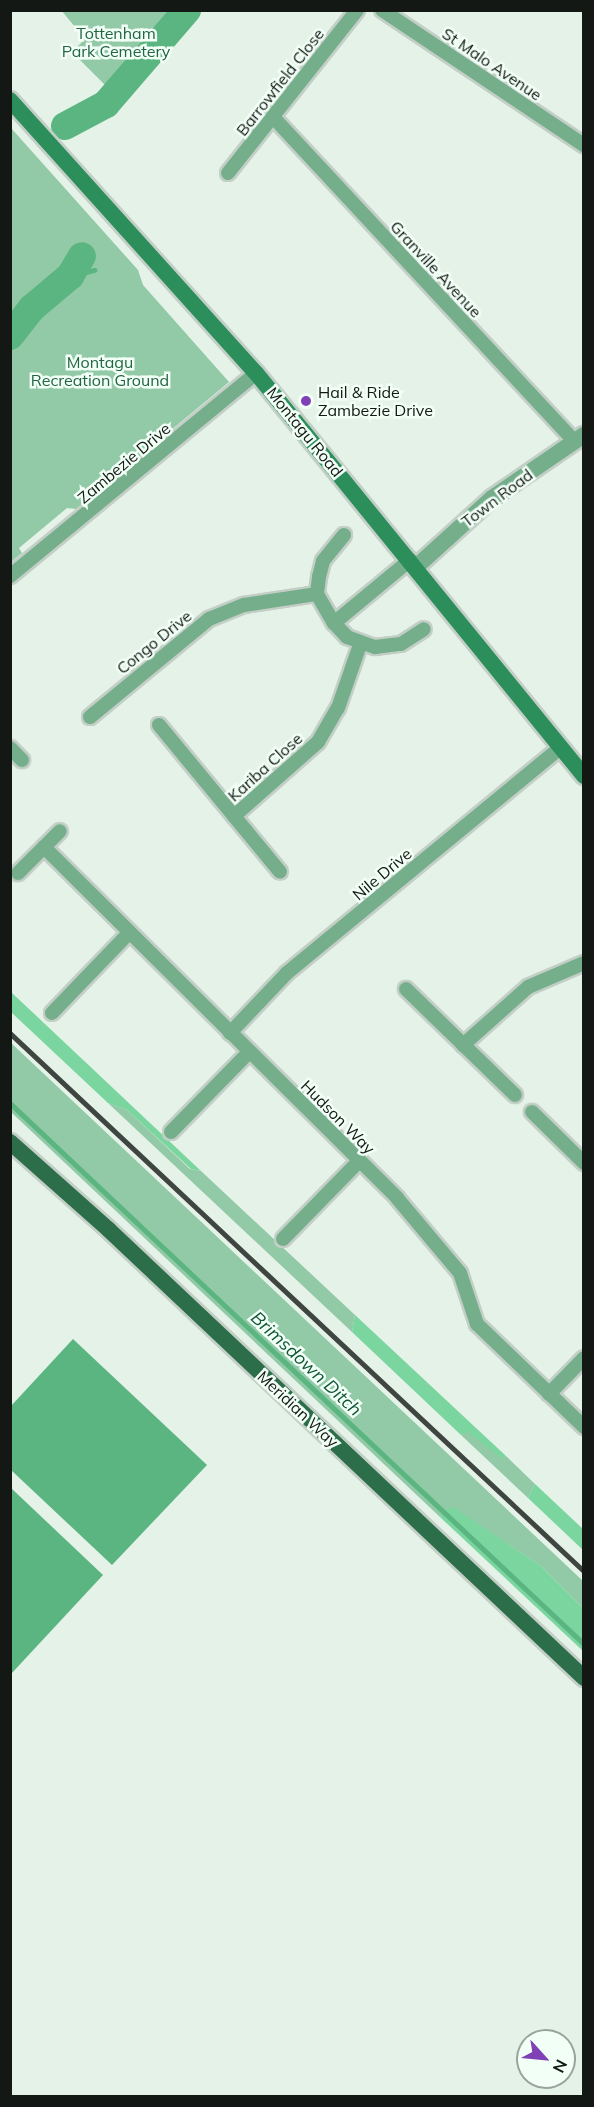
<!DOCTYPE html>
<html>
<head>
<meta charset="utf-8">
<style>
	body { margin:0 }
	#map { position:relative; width:594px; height:2107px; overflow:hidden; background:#e4f2e8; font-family:Mulish,sans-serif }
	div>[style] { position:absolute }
	.green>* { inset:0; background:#92c9a6 }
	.forest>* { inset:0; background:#7ad59f }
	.water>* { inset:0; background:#5ab580 }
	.stream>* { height:4.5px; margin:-2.25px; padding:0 2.25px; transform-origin:2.25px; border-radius:2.25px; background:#5ab580 }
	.river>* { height:28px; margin:-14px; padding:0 14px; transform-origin:14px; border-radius:14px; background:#5ab580 }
	.roads { filter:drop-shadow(2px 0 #c3cfc6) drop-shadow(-2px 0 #c3cfc6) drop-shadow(0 2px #c3cfc6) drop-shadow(0 -2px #c3cfc6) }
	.minor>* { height:14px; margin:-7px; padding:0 7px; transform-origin:7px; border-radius:7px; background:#75ae8b }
	.tertiary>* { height:16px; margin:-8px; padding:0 8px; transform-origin:8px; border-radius:8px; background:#75ae8b }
	.secondary>* { height:16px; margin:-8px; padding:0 8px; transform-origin:8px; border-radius:8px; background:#2b8e5b }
	.primary>* { height:16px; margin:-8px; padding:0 8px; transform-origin:8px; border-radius:8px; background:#2b6e49 }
	.rail>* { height:4.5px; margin:-2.25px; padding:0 2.25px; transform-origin:2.25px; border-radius:2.25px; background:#3f4540 }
	.dots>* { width:16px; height:16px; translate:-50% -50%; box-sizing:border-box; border:3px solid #f1fff6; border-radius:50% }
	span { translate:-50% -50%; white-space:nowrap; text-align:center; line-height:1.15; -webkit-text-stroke:5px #f1fff6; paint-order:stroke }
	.park-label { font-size:16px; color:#246541 }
	.street-label { font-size:16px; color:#141815 }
	.poi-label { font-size:16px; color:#141815 }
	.left { translate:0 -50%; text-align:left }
	.water-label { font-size:18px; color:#0f5533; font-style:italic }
	.frame { position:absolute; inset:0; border:12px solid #141815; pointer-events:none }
	.north { position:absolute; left:516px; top:2029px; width:60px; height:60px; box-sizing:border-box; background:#f1fff6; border:2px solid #99a39c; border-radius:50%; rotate:117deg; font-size:16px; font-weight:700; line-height:24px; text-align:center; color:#141815 }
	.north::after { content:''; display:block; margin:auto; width:21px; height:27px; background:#8141b6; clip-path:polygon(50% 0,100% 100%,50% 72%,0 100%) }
</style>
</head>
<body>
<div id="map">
	<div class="green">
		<div style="clip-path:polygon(61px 10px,182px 10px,182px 11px,111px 91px,72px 52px,85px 39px)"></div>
		<div style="clip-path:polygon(11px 128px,138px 270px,143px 285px,229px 382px,76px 509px,67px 508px,19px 548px,22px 553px,11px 562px)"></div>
		<div style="clip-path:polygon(10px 1042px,583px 1581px,583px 1608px,541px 1566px,453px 1508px,445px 1510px,440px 1517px,11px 1112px)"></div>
		<div style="clip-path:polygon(108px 1103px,127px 1110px,190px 1169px,201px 1171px,355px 1315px,352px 1332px)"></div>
		<div style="clip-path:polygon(468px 1431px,501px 1457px,506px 1456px,535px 1484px,528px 1498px,461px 1435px)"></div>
	</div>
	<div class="forest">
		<div style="clip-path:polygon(10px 992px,11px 992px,201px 1171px,191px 1169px,127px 1110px,108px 1103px,12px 1013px)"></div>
		<div style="clip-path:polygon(355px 1315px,506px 1456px,501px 1458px,468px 1432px,461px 1435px,352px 1332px)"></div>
		<div style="clip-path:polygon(535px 1484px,583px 1529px,583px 1550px,528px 1498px)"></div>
		<div style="clip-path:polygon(453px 1507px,541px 1566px,583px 1608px,583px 1651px,440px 1517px,444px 1510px)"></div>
	</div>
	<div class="water">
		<div style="clip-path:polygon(73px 1339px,207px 1465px,112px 1565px,11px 1470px,11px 1406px)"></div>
		<div style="clip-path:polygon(11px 1488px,103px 1575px,11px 1674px,10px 1674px)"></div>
	</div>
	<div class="stream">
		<div style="left:70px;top:276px;width:25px;rotate:-14deg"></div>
		<div style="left:10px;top:1103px;width:789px;rotate:43.3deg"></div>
	</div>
	<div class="river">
		<div style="left:65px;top:126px;width:47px;rotate:-28.2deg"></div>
		<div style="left:106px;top:104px;width:124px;rotate:-49.2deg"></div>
		<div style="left:10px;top:336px;width:36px;rotate:-52deg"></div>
		<div style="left:32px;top:308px;width:50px;rotate:-40.1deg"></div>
		<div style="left:70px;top:276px;width:23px;rotate:-59deg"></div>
	</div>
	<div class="roads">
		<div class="minor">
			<div style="left:382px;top:10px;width:243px;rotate:33.8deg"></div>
			<div style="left:274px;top:118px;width:441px;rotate:47.1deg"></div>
			<div style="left:228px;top:173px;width:208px;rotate:-51.6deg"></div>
			<div style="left:344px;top:535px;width:33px;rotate:129deg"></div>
			<div style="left:323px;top:561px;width:16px;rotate:104deg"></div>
			<div style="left:319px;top:577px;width:17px;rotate:97deg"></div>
			<div style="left:317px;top:594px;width:34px;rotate:60deg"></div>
			<div style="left:334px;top:623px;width:19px;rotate:47deg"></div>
			<div style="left:347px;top:637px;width:30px;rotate:20deg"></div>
			<div style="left:375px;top:647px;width:26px;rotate:-7deg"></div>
			<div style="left:401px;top:644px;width:27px;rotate:-33deg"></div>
			<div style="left:10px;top:576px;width:319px;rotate:-39.5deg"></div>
			<div style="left:334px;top:623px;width:99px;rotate:-39.7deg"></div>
			<div style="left:90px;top:717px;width:154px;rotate:-39.5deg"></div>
			<div style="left:209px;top:619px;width:38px;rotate:-22deg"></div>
			<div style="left:244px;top:605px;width:74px;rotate:-8.6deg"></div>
			<div style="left:159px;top:725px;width:190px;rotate:50.5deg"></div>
			<div style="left:10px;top:748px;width:17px;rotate:45deg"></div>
			<div style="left:234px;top:816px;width:112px;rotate:-41.4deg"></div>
			<div style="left:318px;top:742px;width:39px;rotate:-60deg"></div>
			<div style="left:338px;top:708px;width:67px;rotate:-70.8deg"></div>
			<div style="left:44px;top:847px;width:498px;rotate:44.8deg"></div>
			<div style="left:397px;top:1198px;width:98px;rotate:50deg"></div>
			<div style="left:460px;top:1273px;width:54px;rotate:71.6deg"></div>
			<div style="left:477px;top:1324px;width:149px;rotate:43.9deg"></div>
			<div style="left:18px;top:873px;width:59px;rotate:-45deg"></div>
			<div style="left:406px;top:989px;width:152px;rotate:44.2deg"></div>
			<div style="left:52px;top:1013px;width:111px;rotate:-46.1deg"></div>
			<div style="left:230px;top:1033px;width:83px;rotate:-46.5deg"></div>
			<div style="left:287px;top:973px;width:355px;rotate:-39.5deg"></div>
			<div style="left:463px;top:1045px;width:87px;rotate:-41.7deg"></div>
			<div style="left:528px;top:987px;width:61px;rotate:-23.2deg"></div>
			<div style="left:532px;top:1112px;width:73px;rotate:44.4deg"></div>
			<div style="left:171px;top:1132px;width:112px;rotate:-45.7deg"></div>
			<div style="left:283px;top:1239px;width:109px;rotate:-45.7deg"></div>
			<div style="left:549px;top:1394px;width:50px;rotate:-45.8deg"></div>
		</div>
		<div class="tertiary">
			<div style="left:416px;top:567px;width:103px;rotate:-42.2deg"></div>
			<div style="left:492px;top:498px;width:112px;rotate:-34.4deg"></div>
		</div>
		<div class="secondary">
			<div style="left:10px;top:100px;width:367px;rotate:48deg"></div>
			<div style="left:256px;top:373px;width:520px;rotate:50.86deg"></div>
		</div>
		<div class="primary">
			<div style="left:10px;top:1142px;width:132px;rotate:41.6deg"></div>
			<div style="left:109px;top:1230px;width:653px;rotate:43.32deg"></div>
		</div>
	</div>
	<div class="rail">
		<div style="left:10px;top:1033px;width:787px;rotate:43.15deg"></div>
	</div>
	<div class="dots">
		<div style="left:306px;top:401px;background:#8141b6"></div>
	</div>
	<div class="park-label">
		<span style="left:116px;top:42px">Tottenham<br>Park Cemetery</span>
		<span style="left:100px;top:371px">Montagu<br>Recreation Ground</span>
	</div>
	<div class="street-label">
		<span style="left:492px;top:64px;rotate:34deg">St Malo Avenue</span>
		<span style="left:280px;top:82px;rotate:-52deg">Barrowfield Close</span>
		<span style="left:436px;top:269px;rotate:47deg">Granville Avenue</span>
		<span style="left:305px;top:432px;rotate:51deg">Montagu Road</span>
		<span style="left:124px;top:463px;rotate:-40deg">Zambezie Drive</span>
		<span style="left:497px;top:498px;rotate:-37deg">Town Road</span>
		<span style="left:154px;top:642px;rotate:-39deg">Congo Drive</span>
		<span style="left:265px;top:767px;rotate:-42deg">Kariba Close</span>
		<span style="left:382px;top:874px;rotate:-40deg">Nile Drive</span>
		<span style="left:338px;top:1117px;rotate:45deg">Hudson Way</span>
		<span style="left:298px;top:1409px;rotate:43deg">Meridian Way</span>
	</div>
	<div class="poi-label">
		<span class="left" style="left:318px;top:401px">Hail &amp; Ride<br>Zambezie Drive</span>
	</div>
	<div class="water-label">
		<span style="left:306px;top:1364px;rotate:43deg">Brimsdown Ditch</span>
	</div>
	<div class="frame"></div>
	<div class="north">N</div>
</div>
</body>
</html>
